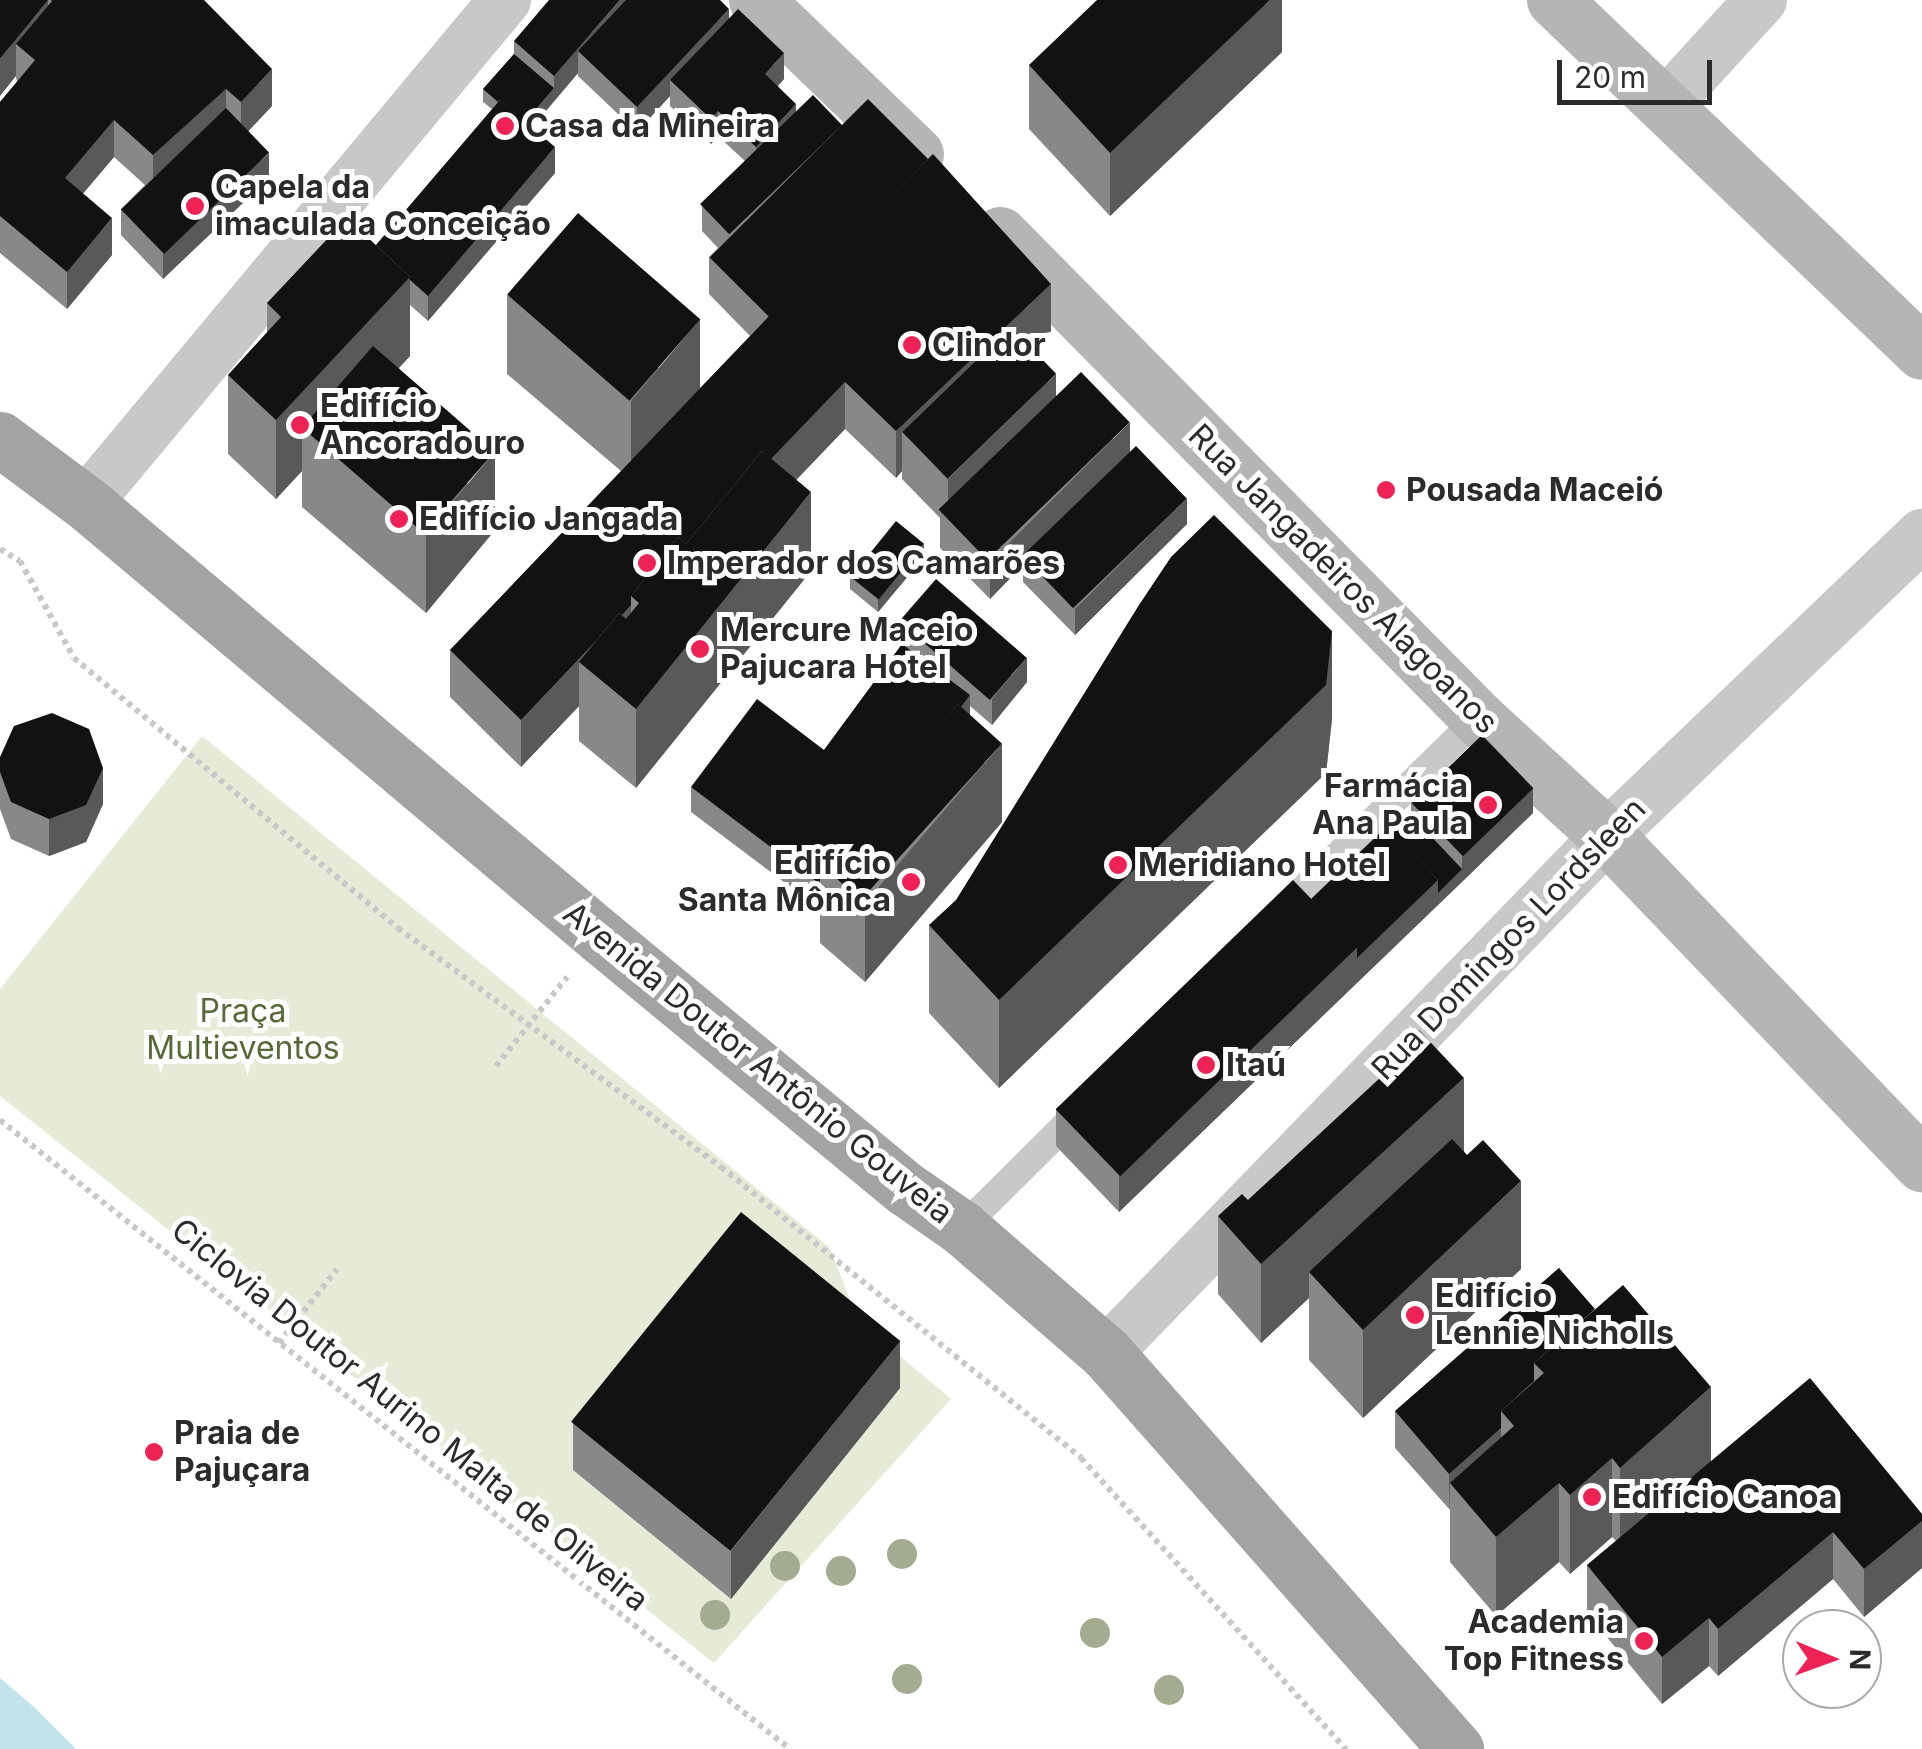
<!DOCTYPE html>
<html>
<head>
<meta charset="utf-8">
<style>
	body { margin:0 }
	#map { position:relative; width:1922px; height:1749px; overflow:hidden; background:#fff; font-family:Inter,sans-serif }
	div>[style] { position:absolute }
	.green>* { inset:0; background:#e5ebd7 }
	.water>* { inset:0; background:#c2e3ec }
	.path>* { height:6px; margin-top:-3px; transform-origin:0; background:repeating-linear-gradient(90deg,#c8c8c8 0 5px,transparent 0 10px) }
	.lane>* { height:28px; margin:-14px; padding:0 14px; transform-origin:14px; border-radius:14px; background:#c8c8c8 }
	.street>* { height:52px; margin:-26px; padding:0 26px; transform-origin:26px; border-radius:26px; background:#c8c8c8 }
	.secondary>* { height:55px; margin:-27.5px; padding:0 27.5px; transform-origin:27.5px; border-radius:27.5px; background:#b5b5b5 }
	.primary>* { height:55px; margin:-27.5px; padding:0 27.5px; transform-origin:27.5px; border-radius:27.5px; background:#a3a3a3 }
	.trees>* { width:30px; height:30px; margin:-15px; border-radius:50%; background:#a3ac91 }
	.wall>* { inset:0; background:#888 }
	.shaded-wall>* { inset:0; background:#595959 }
	.building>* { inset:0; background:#121212; transform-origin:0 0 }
	.dots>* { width:28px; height:28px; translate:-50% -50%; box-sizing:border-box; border:5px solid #fff; border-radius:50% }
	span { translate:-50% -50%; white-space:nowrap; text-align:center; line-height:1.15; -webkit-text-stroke:10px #fff; paint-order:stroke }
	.poi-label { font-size:32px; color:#2b2b2b; font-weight:700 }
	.left { translate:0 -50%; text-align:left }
	.right { translate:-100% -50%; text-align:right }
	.street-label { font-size:32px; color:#2b2b2b }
	.park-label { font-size:32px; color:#576937 }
	.north { position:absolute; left:1782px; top:1609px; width:100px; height:100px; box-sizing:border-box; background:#fff; border:2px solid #aaa; border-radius:50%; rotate:91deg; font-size:28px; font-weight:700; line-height:40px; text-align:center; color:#2b2b2b }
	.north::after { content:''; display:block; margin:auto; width:35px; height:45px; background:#e25; clip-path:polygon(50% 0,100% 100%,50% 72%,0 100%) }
	.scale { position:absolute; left:1557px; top:60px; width:155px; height:45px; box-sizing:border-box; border:5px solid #2b2b2b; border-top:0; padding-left:12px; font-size:30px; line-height:35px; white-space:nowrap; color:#2b2b2b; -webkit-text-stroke:8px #fff; paint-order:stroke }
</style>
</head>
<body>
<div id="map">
	<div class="green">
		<div style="clip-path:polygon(202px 736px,830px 1248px,858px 1321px,951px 1399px,714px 1663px,0 1096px,0 989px)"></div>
	</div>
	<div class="water">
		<div style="clip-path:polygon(0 1678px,34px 1707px,76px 1749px,0 1749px)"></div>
	</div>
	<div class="path">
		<div style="left:0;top:549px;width:23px;rotate:31deg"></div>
		<div style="left:20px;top:561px;width:111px;rotate:60.9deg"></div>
		<div style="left:74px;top:658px;width:422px;rotate:39.8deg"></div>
		<div style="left:398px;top:928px;width:402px;rotate:36.5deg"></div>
		<div style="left:721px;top:1167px;width:463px;rotate:38.9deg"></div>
		<div style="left:1081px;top:1458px;width:394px;rotate:47.7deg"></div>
		<div style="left:496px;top:1066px;width:114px;rotate:-51.4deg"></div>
		<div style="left:0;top:1120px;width:1010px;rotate:38.53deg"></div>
		<div style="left:279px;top:1343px;width:94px;rotate:-51.9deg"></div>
	</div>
	<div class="lane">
		<div style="left:1276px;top:916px;width:283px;rotate:-44.4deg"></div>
		<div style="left:962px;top:1228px;width:169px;rotate:-44.8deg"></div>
	</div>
	<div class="street">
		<div style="left:1666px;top:104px;width:141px;rotate:-47.6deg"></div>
		<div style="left:86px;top:503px;width:655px;rotate:-50.21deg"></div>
		<div style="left:1106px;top:1353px;width:720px;rotate:-45.9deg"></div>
		<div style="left:1607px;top:836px;width:436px;rotate:-43.7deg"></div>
	</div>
	<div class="secondary">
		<div style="left:756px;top:0;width:222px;rotate:43.9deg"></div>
		<div style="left:1554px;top:0;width:509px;rotate:43.73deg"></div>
		<div style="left:1000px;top:234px;width:680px;rotate:45.36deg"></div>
		<div style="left:1478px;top:718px;width:175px;rotate:42.5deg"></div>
		<div style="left:1607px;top:836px;width:455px;rotate:46.2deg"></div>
	</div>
	<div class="primary">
		<div style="left:0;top:439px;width:107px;rotate:36.7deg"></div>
		<div style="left:86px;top:503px;width:673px;rotate:40.12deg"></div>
		<div style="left:601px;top:937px;width:396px;rotate:39.6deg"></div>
		<div style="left:906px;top:1189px;width:68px;rotate:34.9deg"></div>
		<div style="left:962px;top:1228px;width:191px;rotate:41deg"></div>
		<div style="left:1106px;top:1353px;width:529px;rotate:48.53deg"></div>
	</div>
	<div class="trees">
		<div style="left:902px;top:1554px"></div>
		<div style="left:785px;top:1566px"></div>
		<div style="left:841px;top:1571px"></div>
		<div style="left:715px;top:1615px"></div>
		<div style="left:1095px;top:1633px"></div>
		<div style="left:907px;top:1679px"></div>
		<div style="left:1169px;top:1690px"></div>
	</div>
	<div class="wall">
		<div style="clip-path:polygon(0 0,204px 0,272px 106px,248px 131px,269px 178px,163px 279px,121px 235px,121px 209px,145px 185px,114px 157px,83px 193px,112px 255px,67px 309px,0 253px,0 102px,17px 82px)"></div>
		<div style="clip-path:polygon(1282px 0,1282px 52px,1110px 216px,1029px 129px,1029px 65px)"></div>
		<div style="clip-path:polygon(729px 19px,784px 79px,778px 86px,796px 112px,1051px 331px,1032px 349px,1056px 397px,1130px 451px,1187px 524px,1075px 635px,1023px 582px,1023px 565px,990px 599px,940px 548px,940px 518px,902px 479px,902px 471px,896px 478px,845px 429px,796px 480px,811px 571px,636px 788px,579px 741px,579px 706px,521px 767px,450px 697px,450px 650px,621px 471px,507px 374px,507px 295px,700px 388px,750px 336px,709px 294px,709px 257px,718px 248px,702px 231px,702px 206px,746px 162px,718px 136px,711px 144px,670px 106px,670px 96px,637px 132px,578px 76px,578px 73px,532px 127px,555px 173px,428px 321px,410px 305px,410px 356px,399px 368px,495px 530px,426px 613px,302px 507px,302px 471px,276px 499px,228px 454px,228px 375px,267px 333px,267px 303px,376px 245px,492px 109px,483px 102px,483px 89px,514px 54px,514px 41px)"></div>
		<div style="clip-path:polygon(924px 557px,878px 612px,850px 589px,850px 576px)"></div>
		<div style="clip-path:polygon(900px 622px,1027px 682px,992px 725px,970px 706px,970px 715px,1002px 822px,865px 982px,820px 943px,820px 909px,691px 812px,691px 787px,824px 750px,900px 647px)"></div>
		<div style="clip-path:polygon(1332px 719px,1326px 773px,999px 1088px,929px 1013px,929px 925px)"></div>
		<div style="clip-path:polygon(0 757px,103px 804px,86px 842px,49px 856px,11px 839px,0 809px)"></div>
		<div style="clip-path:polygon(1411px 803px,1533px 813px,1119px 1212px,1056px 1146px,1056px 1109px,1393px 833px,1411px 815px)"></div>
		<div style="clip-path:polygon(1419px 1030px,1464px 1151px,1521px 1269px,1363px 1418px,1309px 1360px,1309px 1298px,1261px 1343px,1218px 1294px,1218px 1216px,1248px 1200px,1402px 1058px,1402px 1046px)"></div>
		<div style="clip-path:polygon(1559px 1268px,1711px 1461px,1922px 1514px,1922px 1568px,1864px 1617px,1833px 1579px,1718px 1676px,1709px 1666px,1662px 1704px,1587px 1613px,1587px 1565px,1616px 1541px,1612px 1537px,1570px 1574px,1559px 1562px,1496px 1616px,1450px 1562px,1450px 1510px,1395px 1448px,1395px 1411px)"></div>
		<div style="clip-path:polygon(900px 1388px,731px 1599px,573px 1470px,573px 1423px)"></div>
	</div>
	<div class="shaded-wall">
		<div style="clip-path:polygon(48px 0,48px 37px,16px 44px,16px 76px,0 96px,0 59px)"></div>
		<div style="clip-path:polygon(620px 0,642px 0,578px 51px,578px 73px,524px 137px,524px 124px,554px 88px,554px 76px)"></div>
		<div style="clip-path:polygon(1270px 0,1282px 0,1282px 52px,1110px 216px,1110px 153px)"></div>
		<div style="clip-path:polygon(729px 9px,729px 34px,670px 80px,670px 96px,637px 132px,637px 107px)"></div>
		<div style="clip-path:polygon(784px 53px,784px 79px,765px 100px,765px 74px)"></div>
		<div style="clip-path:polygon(272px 69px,272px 106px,241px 139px,241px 102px)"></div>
		<div style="clip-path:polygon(226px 89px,226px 126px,153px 192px,153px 155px)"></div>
		<div style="clip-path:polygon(796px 104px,796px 129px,756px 172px,756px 147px)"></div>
		<div style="clip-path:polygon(718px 111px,718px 136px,711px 144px,711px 119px)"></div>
		<div style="clip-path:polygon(114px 120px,114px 157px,65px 215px,65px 178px)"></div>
		<div style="clip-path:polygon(555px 147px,555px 173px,428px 321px,428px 296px)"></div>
		<div style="clip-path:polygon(269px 153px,269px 178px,163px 279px,163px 254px)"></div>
		<div style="clip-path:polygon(112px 218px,112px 255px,67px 309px,67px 272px)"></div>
		<div style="clip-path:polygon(410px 277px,410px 356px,325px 447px,302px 428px,302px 471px,276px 499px,276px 420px)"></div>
		<div style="clip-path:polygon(1051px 284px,1051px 331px,923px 452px,902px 432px,902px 471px,896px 478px,896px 431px)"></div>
		<div style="clip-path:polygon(700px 319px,700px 398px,631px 480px,631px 401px)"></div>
		<div style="clip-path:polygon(1056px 374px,1056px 422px,948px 519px,948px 479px)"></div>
		<div style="clip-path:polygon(845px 382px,845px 429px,639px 644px,639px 603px,636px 600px)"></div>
		<div style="clip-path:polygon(1130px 422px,1130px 459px,1023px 557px,1023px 565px,990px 599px,990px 562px)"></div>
		<div style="clip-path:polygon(495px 451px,495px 530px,426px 613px,426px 534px)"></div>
		<div style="clip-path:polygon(811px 492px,811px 571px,636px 788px,636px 709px)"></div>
		<div style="clip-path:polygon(1187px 498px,1187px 524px,1075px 635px,1075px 609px)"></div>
		<div style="clip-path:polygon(924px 544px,924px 557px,878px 612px,878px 599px)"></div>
		<div style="clip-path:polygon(631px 605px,631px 653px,579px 662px,579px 706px,521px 767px,521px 720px)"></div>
		<div style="clip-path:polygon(1332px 631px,1332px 719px,1326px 773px,999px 1088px,999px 1000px)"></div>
		<div style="clip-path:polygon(1027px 657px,1027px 682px,992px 725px,992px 699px)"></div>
		<div style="clip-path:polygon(970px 695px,970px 720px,834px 876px)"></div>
		<div style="clip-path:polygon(1002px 743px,1002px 822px,865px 982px,865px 903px)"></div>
		<div style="clip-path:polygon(103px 768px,103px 804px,86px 842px,49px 856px,49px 819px)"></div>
		<div style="clip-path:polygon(1533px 788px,1533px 813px,1462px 882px,1462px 857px)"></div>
		<div style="clip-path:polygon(1462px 869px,1462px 882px,1119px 1212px,1119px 1175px,1357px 947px,1438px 880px)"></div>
		<div style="clip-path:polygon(1464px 1078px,1464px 1157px,1309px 1272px,1309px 1298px,1261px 1343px,1261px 1264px)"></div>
		<div style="clip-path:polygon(1521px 1181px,1521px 1269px,1363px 1418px,1363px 1330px)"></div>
		<div style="clip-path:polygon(900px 1341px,900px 1388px,731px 1599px,731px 1551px)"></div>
		<div style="clip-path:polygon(1711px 1387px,1711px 1466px,1620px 1547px,1620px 1468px)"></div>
		<div style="clip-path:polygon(1501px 1428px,1501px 1465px,1450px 1483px,1449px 1511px,1449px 1474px)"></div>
		<div style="clip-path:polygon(1612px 1458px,1612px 1537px,1570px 1574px,1570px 1495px)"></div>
		<div style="clip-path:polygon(1559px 1483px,1559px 1562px,1496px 1616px,1496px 1537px)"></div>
		<div style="clip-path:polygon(1922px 1521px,1922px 1568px,1864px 1617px,1864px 1569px)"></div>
		<div style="clip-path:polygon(1833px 1532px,1833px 1579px,1718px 1676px,1718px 1629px)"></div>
		<div style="clip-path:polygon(1709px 1618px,1709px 1666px,1662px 1704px,1662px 1657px)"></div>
	</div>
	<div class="building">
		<div style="clip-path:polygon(0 0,48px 0,0 59px)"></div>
		<div style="clip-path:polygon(51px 0,204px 0,272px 69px,241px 102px,226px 89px,153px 155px,114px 120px,65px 178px,112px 218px,67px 272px,0 216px,0 102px,35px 60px,16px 44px,52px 1px)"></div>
		<div style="clip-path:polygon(549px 0,620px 0,554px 76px,514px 41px)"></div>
		<div style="clip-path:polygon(626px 0,720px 0,729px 9px,637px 107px,578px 51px)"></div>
		<div style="clip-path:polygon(1097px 0,1270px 0,1110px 153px,1029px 65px)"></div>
		<div style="clip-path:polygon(738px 9px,784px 53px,765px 74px,796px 104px,756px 147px,718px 111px,711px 119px,670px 80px)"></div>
		<div style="clip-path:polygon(514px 54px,554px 88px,525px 122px,500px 100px,498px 102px,483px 89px)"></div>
		<div style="left:813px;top:95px;width:42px;height:157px;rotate:46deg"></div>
		<div style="left:868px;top:99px;width:85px;height:224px;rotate:45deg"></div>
		<div style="clip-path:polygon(500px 100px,555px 147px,428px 296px,409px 279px,410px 277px,376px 245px)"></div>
		<div style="left:226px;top:108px;width:62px;height:146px;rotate:46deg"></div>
		<div style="clip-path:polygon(933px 154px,1051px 284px,896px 431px,845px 382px,771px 459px,762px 451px,686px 544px,678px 537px,631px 596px,631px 605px,622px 615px,619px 613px,596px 641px,521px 720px,450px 650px,773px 312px)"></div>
		<div style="left:578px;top:213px;width:162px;height:108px;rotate:41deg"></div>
		<div style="clip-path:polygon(347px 218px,410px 277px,276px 420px,228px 375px,281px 317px,267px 303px)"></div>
		<div style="left:1011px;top:327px;width:65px;height:151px;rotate:46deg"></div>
		<div style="left:373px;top:346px;width:161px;height:108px;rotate:41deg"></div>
		<div style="left:1081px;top:372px;width:70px;height:198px;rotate:46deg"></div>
		<div style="left:1136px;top:446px;width:73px;height:158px;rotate:46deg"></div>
		<div style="clip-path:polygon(762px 451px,811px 492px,636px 709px,579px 662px,619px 613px,626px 619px,639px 603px,631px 596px,678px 537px,686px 544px)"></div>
		<div style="clip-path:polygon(1214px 515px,1332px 631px,1326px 685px,999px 1000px,929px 925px,956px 900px,1139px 605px,1171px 557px)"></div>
		<div style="left:896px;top:521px;width:36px;height:72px;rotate:39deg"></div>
		<div style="left:936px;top:579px;width:120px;height:56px;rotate:41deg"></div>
		<div style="clip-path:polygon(902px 644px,970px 695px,961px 707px,958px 704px,820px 864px,820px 884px,691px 787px,757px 699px,824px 750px)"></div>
		<div style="left:958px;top:704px;width:59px;height:211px;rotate:42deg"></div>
		<div style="clip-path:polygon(52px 713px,89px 729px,103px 768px,86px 805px,49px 819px,11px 802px,0 772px,0 757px,14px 726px)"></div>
		<div style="left:1482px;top:735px;width:74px;height:98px;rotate:46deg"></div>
		<div style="clip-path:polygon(1411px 815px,1462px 869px,1438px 893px,1438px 880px,1393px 833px)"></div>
		<div style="clip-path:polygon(1387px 826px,1438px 880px,1357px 958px,1357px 947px,1311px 899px)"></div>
		<div style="left:1293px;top:880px;width:93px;height:330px;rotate:46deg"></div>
		<div style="clip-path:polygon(1419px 1030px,1464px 1078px,1261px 1264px,1218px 1216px,1242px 1194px,1248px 1200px,1408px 1052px,1402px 1046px)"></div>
		<div style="clip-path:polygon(1452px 1139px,1467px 1155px,1483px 1140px,1521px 1181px,1363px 1330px,1309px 1272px)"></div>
		<div style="left:741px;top:1212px;width:205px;height:270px;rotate:39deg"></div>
		<div style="clip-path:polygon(1559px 1268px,1595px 1309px,1534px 1363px,1534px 1381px,1501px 1411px,1501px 1428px,1449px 1474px,1395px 1411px)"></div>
		<div style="clip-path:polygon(1623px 1285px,1711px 1387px,1620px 1468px,1612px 1458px,1570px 1495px,1559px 1483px,1496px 1537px,1450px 1483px,1514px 1426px,1501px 1411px,1544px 1373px,1534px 1363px)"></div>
		<div style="clip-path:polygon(1810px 1378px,1922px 1514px,1922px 1521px,1864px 1569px,1833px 1532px,1718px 1629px,1709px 1618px,1662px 1657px,1587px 1565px)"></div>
	</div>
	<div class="dots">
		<div style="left:505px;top:126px;background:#e25"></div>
		<div style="left:195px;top:206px;background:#e25"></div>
		<div style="left:912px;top:345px;background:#e25"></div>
		<div style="left:300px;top:425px;background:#e25"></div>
		<div style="left:1386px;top:490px;background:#e25"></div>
		<div style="left:399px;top:519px;background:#e25"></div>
		<div style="left:647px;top:563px;background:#e25"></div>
		<div style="left:700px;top:649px;background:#e25"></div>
		<div style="left:1488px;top:805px;background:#e25"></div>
		<div style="left:1118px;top:865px;background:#e25"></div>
		<div style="left:911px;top:882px;background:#e25"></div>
		<div style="left:1206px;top:1065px;background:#e25"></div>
		<div style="left:1415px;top:1315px;background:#e25"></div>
		<div style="left:154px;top:1452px;background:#e25"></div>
		<div style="left:1592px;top:1497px;background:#e25"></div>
		<div style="left:1644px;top:1641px;background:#e25"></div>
	</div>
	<div class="poi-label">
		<span class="left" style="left:525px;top:126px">Casa da Mineira</span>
		<span class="left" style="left:215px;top:206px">Capela da<br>imaculada Conceição</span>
		<span class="left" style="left:932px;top:345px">Clindor</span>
		<span class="left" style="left:320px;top:425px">Edifício<br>Ancoradouro</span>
		<span class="left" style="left:1406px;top:490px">Pousada Maceió</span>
		<span class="left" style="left:419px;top:519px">Edifício Jangada</span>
		<span class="left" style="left:667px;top:563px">Imperador dos Camarões</span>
		<span class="left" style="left:720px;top:649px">Mercure Maceio<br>Pajucara Hotel</span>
		<span class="right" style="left:1468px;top:805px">Farmácia<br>Ana Paula</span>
		<span class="right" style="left:891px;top:882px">Edifício<br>Santa Mônica</span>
		<span class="left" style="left:1138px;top:865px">Meridiano Hotel</span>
		<span class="left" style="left:1226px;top:1065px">Itaú</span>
		<span class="left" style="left:1435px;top:1315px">Edifício<br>Lennie Nicholls</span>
		<span class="left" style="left:174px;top:1452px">Praia de<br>Pajuçara</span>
		<span class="left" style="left:1612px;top:1497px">Edifício Canoa</span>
		<span class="right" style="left:1624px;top:1641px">Academia<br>Top Fitness</span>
	</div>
	<div class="street-label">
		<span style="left:1343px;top:579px;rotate:45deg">Rua Jangadeiros Alagoanos</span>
		<span style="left:1509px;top:939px;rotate:-46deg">Rua Domingos Lordsleen</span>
		<span style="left:758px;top:1063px;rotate:39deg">Avenida Doutor Antônio Gouveia</span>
		<span style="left:410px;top:1415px;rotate:39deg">Ciclovia Doutor Aurino Malta de Oliveira</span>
	</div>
	<div class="park-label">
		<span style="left:243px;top:1030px">Praça<br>Multieventos</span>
	</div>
	<div class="north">N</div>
	<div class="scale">20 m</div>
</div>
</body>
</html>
